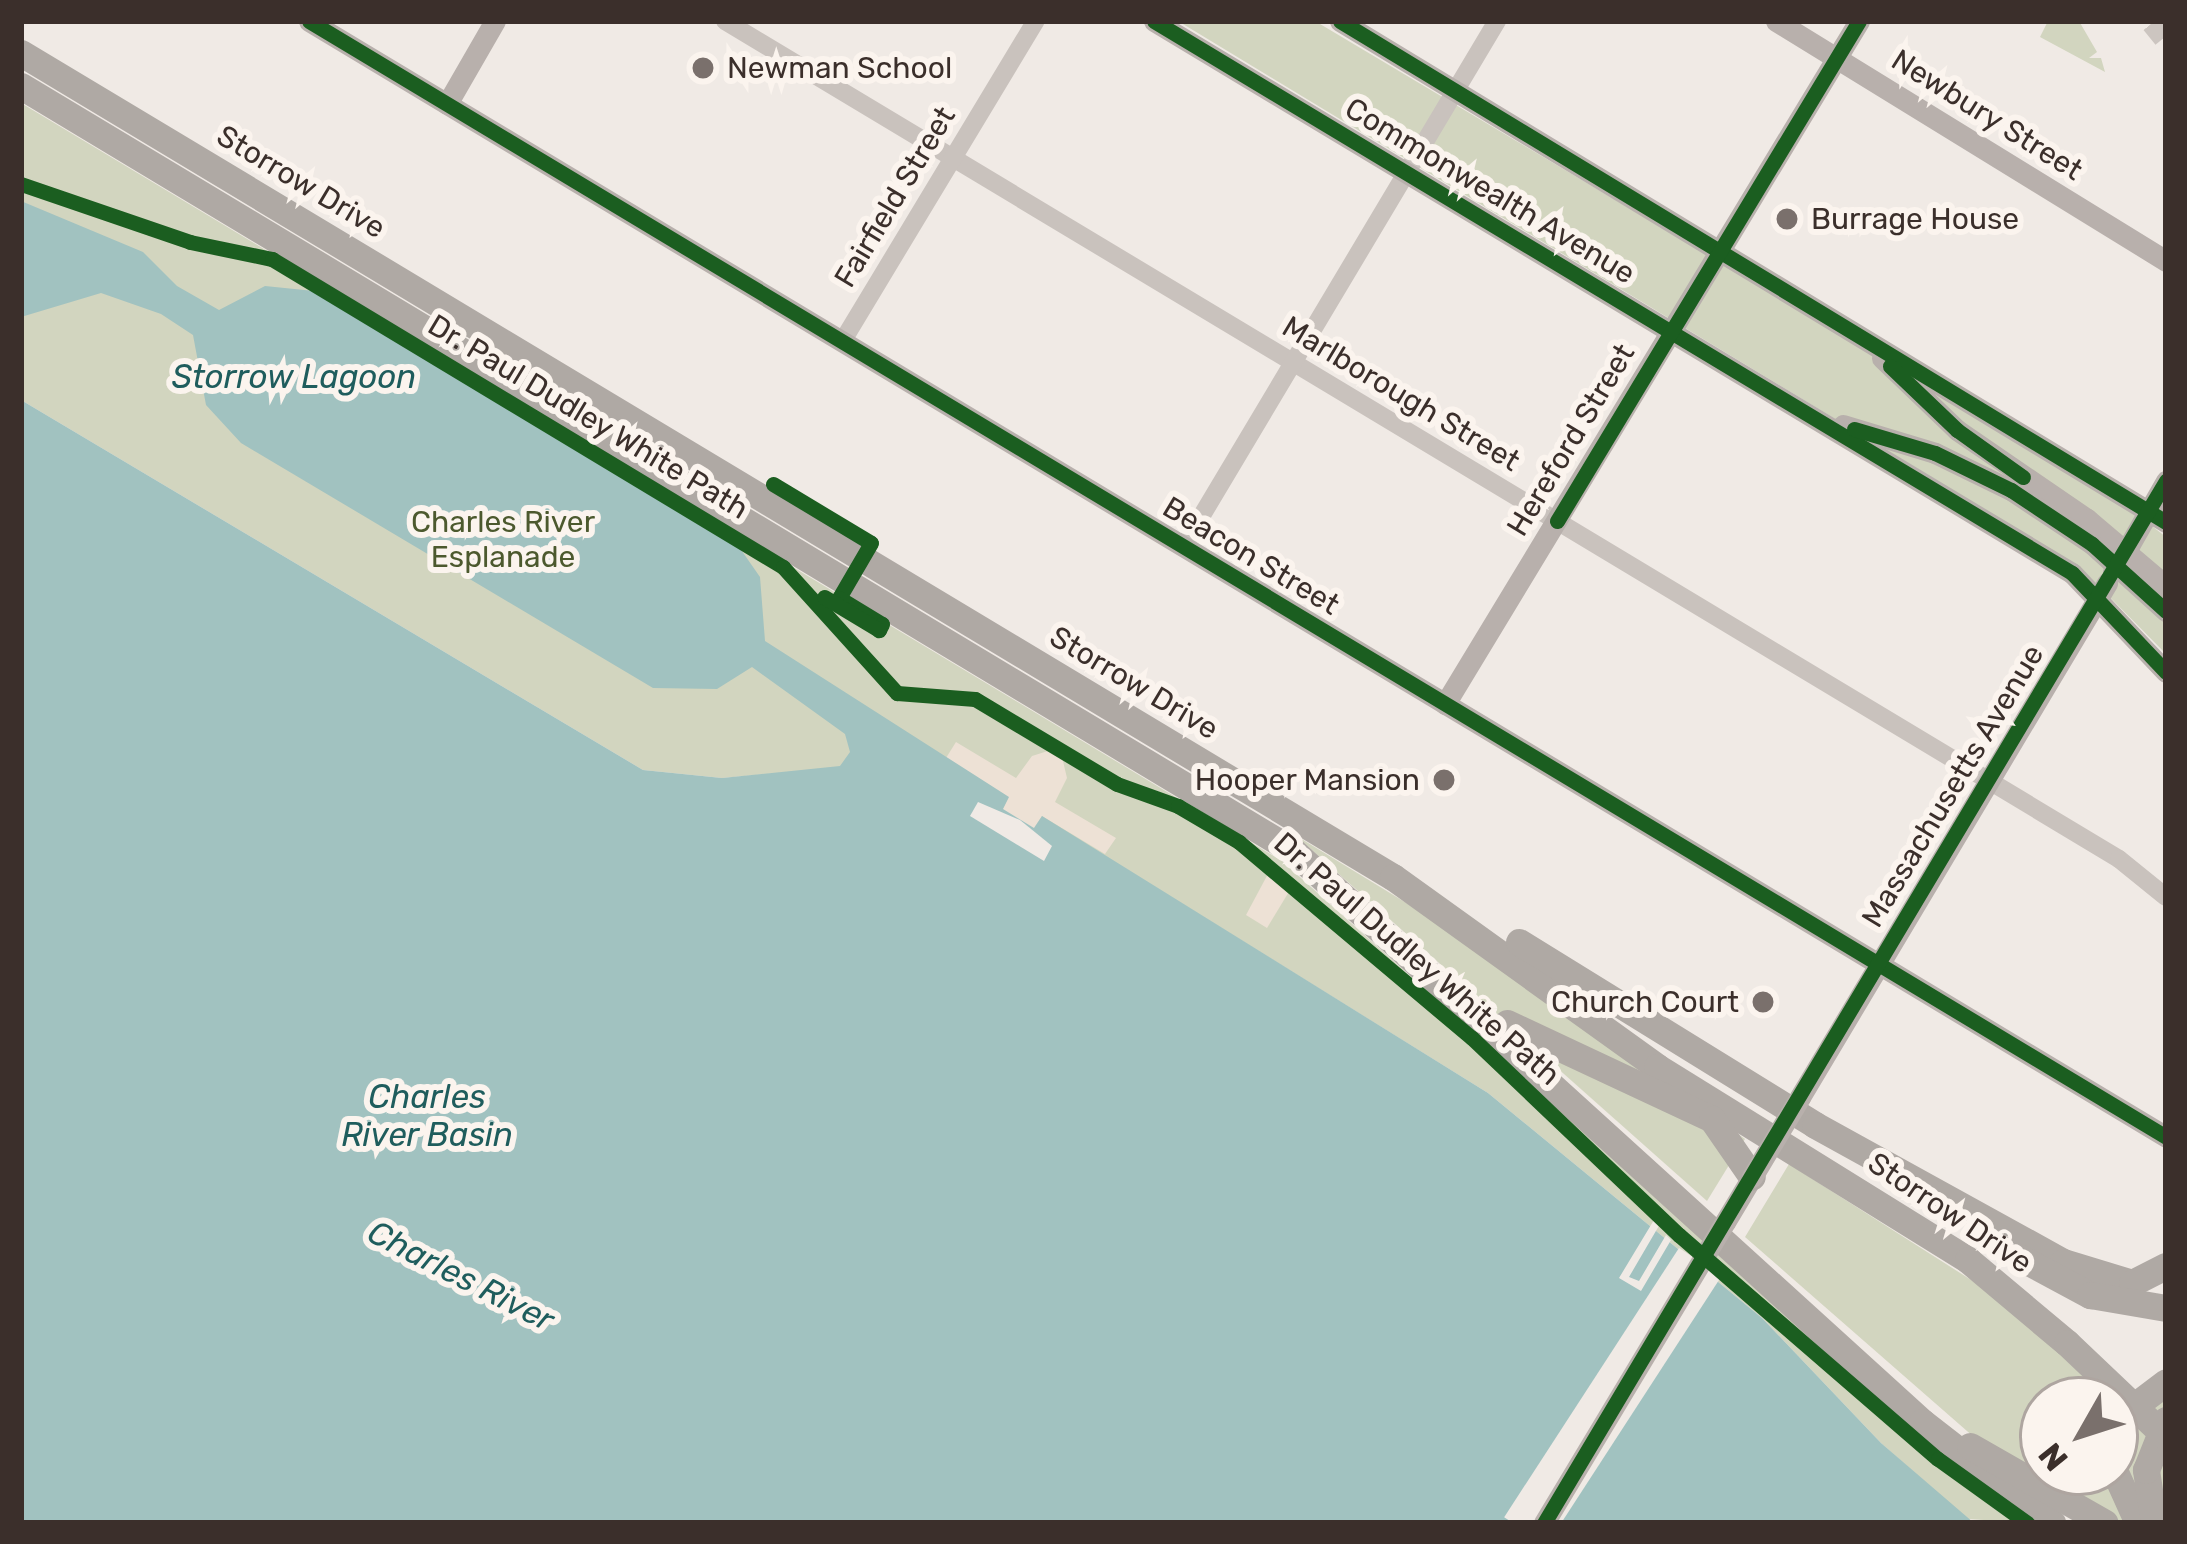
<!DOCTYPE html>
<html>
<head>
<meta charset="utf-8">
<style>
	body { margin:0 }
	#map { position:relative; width:2187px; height:1544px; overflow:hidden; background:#f0eae5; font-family:Rubik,sans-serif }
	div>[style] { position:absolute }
	.green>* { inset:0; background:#d2d5bf }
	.plaza>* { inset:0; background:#ede1d5 }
	.water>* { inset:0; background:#a1c2c0 }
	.pier>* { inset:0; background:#f0eae5; transform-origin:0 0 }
	.highway-tunnel>* { height:27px; margin-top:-13.5px; transform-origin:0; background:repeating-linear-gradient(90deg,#ccc5c0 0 27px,transparent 0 41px) }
	.minor>* { height:18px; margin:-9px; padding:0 9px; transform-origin:9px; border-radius:9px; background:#c9c2bd }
	.major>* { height:21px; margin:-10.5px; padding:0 10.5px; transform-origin:10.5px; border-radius:10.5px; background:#b8b0ac }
	.highway>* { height:27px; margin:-13.5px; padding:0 13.5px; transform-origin:13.5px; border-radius:13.5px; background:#afa9a4 }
	.major-bridge>* { height:21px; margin:-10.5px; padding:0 10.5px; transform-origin:10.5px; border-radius:10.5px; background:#b8b0ac }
	.highway-bridge>* { height:27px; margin:-13.5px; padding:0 13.5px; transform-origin:13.5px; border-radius:13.5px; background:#afa9a4 }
	.cycleway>* { height:15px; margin:-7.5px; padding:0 7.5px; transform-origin:7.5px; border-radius:7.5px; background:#1b5e20 }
	.dots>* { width:33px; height:33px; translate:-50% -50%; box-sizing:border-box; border:6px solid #fbf4ee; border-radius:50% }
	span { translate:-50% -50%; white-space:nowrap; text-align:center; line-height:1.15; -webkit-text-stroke:12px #fbf4ee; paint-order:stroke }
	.poi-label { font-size:30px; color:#3b2f2b }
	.left { translate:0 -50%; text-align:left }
	.right { translate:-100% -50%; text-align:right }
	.street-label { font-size:30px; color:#3b2f2b }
	.park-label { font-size:30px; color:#4c592e }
	.water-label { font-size:33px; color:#1f5d5d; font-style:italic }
	.frame { position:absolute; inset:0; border:24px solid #3b2f2b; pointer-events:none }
	.north { position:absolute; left:2019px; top:1376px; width:120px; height:120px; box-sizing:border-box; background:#fbf4ee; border:3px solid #aea5a0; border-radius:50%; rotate:231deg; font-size:33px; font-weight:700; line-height:48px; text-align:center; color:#3b2f2b }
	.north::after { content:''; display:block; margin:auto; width:42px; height:54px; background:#7a706c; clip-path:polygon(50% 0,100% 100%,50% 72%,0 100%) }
</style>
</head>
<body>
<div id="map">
	<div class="green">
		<div style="clip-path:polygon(1178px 21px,1315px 21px,2120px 501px,2166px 537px,2166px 654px,2080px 567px)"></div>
		<div style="clip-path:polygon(2048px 21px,2079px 21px,2097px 52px,2089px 58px,2101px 58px,2105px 72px,2040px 37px)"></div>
		<div style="clip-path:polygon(21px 103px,1282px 861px,1955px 1465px,2034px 1523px,1967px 1519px,1881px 1443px,1762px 1318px,1488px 1093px,1042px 817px,1034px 828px,1009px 796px,946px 758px,722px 778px,643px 770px,21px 400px)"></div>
		<div style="clip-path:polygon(1295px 835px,1490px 954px,1745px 1139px,1707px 1201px)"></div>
		<div style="clip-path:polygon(1789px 1164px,2001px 1299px,2109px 1400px,2043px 1400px,2043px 1472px,2115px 1472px,2115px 1438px,2166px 1391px,2166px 1523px,2119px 1523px,1975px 1438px,1745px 1237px)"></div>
	</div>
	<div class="plaza">
		<div style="clip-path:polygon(956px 742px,1016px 778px,1032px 756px,1051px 750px,1062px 757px,1067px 778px,1055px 802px,1116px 838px,1105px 854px,1042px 816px,1034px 828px,1002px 809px,946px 758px)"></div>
		<div style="clip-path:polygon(1269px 872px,1290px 890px,1267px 928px,1246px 915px)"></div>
	</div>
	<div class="water">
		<div style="clip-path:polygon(21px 201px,143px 252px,177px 286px,219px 310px,265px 286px,314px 291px,737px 544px,760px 577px,765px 641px,1009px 797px,1003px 809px,1034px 828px,1042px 816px,1488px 1093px,1762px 1318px,1881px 1443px,1974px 1523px,21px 1523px,21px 400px,643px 770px,722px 778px,840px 766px,850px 752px,845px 734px,752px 667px,717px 689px,653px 688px,241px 443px,206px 405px,193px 335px,161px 314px,101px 293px,21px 317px)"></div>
	</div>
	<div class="pier">
		<div style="clip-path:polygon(978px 802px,1020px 820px,1052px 846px,1044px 861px,970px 816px)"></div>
		<div style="clip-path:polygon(1654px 1220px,1660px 1224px,1629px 1277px,1639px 1281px,1666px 1235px,1671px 1240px,1641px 1291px,1619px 1278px)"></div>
		<div style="left:1679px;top:1248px;width:51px;height:321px;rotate:33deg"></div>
	</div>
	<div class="highway-tunnel">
		<div style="left:2154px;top:21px;width:19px;rotate:51deg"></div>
	</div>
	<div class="minor">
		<div style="left:725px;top:21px;width:1626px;rotate:31.01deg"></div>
		<div style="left:2119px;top:859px;width:60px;rotate:39deg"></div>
		<div style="left:842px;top:342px;width:375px;rotate:-58.9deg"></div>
		<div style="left:1183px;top:547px;width:613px;rotate:-59.16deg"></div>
	</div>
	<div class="major">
		<div style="left:309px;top:21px;width:2167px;rotate:31deg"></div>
		<div style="left:1154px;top:21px;width:1071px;rotate:31.02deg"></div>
		<div style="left:2072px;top:573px;width:137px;rotate:46.5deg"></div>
		<div style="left:1340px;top:21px;width:966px;rotate:31.24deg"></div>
		<div style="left:1776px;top:21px;width:458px;rotate:31.6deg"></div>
		<div style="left:447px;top:104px;width:96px;rotate:-60deg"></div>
		<div style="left:1882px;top:358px;width:104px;rotate:43.8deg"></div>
		<div style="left:1957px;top:430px;width:158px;rotate:34.4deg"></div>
		<div style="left:2087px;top:519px;width:104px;rotate:40.3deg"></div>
		<div style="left:1843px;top:425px;width:96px;rotate:16.9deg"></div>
		<div style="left:1935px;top:453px;width:85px;rotate:26deg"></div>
		<div style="left:2011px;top:490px;width:97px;rotate:33.7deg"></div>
		<div style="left:2092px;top:544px;width:100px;rotate:42.2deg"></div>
		<div style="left:2130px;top:544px;width:73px;rotate:-60.3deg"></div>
		<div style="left:1445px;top:704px;width:799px;rotate:-58.78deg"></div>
		<div style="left:1800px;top:1097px;width:599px;rotate:-59.15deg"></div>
		<div style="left:1725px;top:1222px;width:52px;rotate:-59deg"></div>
	</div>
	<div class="highway">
		<div style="left:21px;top:53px;width:1600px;rotate:30.99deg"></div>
		<div style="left:1393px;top:877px;width:325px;rotate:35.7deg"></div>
		<div style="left:1657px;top:1067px;width:366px;rotate:31.8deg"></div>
		<div style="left:1968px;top:1260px;width:129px;rotate:40deg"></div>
		<div style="left:21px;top:86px;width:1483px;rotate:31.01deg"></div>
		<div style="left:1292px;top:850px;width:851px;rotate:42.24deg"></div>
		<div style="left:1922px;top:1422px;width:165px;rotate:37.8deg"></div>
		<div style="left:1519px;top:942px;width:348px;rotate:31.7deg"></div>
		<div style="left:1815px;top:1125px;width:283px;rotate:28.9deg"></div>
		<div style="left:2063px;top:1262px;width:72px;rotate:16.9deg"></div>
		<div style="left:2132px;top:1283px;width:38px;rotate:-27deg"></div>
		<div style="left:1507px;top:1023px;width:226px;rotate:25.1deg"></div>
		<div style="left:1712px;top:1119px;width:70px;rotate:55.4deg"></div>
		<div style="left:2019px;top:1257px;width:81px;rotate:28.2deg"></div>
		<div style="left:2090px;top:1295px;width:77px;rotate:9.7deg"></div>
		<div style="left:2115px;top:1441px;width:34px;rotate:-66deg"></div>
		<div style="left:2129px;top:1410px;width:46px;rotate:-37.1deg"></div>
		<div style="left:1970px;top:1446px;width:155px;rotate:29.7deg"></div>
		<div style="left:2115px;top:1472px;width:56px;rotate:65.7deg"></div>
		<div style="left:2154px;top:1523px;width:54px;rotate:-98.6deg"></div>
		<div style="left:2146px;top:1470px;width:54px;rotate:-68.2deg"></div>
	</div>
	<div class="major-bridge">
		<div style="left:2113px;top:572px;width:33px;rotate:-59deg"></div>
		<div style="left:1752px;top:1177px;width:93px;rotate:-59deg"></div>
		<div style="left:1544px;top:1523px;width:351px;rotate:-59deg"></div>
	</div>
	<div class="highway-bridge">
		<div style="left:2067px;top:1343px;width:137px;rotate:43.5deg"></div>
	</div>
	<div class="cycleway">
		<div style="left:309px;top:21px;width:2167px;rotate:31deg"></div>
		<div style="left:1154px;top:21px;width:1071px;rotate:31.02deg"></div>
		<div style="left:2072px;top:573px;width:137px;rotate:46.5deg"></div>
		<div style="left:1340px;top:21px;width:966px;rotate:31.24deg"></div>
		<div style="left:21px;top:184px;width:179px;rotate:18.9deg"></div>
		<div style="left:190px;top:242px;width:84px;rotate:11.7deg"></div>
		<div style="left:272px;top:259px;width:597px;rotate:31.08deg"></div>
		<div style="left:783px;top:567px;width:170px;rotate:47.9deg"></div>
		<div style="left:897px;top:693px;width:78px;rotate:4.4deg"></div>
		<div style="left:975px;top:699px;width:165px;rotate:30.9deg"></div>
		<div style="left:1117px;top:784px;width:65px;rotate:19.8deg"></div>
		<div style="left:1178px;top:806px;width:71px;rotate:30.5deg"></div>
		<div style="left:1239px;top:842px;width:304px;rotate:40.1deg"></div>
		<div style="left:1472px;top:1038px;width:286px;rotate:43.6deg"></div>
		<div style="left:1679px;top:1235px;width:342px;rotate:40.9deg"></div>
		<div style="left:1938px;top:1459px;width:110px;rotate:35.7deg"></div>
		<div style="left:1890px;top:366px;width:93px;rotate:43.7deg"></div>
		<div style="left:1957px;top:430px;width:81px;rotate:35.5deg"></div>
		<div style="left:1854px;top:429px;width:84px;rotate:16.5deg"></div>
		<div style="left:1935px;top:453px;width:85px;rotate:26deg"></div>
		<div style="left:2011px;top:490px;width:97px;rotate:33.7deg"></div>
		<div style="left:2092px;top:544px;width:100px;rotate:42.2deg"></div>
		<div style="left:773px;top:484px;width:114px;rotate:31deg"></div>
		<div style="left:871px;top:543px;width:64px;rotate:120.2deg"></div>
		<div style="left:839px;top:598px;width:50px;rotate:31.2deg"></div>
		<div style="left:882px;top:624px;width:7px;rotate:117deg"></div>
		<div style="left:879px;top:630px;width:64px;rotate:-149deg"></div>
		<div style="left:1557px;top:521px;width:584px;rotate:-58.87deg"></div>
		<div style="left:1544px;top:1523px;width:1214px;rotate:-59.17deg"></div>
	</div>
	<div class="dots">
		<div style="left:703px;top:68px;background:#7a706c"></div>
		<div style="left:1787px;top:219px;background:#7a706c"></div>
		<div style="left:1444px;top:780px;background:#7a706c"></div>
		<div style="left:1763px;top:1002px;background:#7a706c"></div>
	</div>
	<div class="poi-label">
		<span class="left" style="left:727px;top:68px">Newman School</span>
		<span class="left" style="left:1811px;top:219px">Burrage House</span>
		<span class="right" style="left:1420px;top:780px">Hooper Mansion</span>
		<span class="right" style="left:1739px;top:1002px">Church Court</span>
	</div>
	<div class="street-label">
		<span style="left:1987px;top:115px;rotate:32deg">Newbury Street</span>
		<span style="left:301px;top:182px;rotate:31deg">Storrow Drive</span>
		<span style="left:1490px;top:191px;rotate:31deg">Commonwealth Avenue</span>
		<span style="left:895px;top:197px;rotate:-59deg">Fairfield Street</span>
		<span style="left:1401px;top:394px;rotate:31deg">Marlborough Street</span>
		<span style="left:588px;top:417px;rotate:31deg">Dr. Paul Dudley White Path</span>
		<span style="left:1571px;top:440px;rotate:-59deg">Hereford Street</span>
		<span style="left:1251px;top:556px;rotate:31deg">Beacon Street</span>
		<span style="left:1134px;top:683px;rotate:31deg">Storrow Drive</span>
		<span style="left:1953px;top:786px;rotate:-59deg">Massachusetts Avenue</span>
		<span style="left:1417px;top:959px;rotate:41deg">Dr. Paul Dudley White Path</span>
		<span style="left:1950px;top:1213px;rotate:34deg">Storrow Drive</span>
	</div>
	<div class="park-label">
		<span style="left:503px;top:539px">Charles River<br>Esplanade</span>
	</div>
	<div class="water-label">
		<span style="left:294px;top:377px">Storrow Lagoon</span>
		<span style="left:427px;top:1116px">Charles<br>River Basin</span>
		<span style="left:461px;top:1276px;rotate:27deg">Charles River</span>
	</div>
	<div class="frame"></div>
	<div class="north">N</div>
</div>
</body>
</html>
